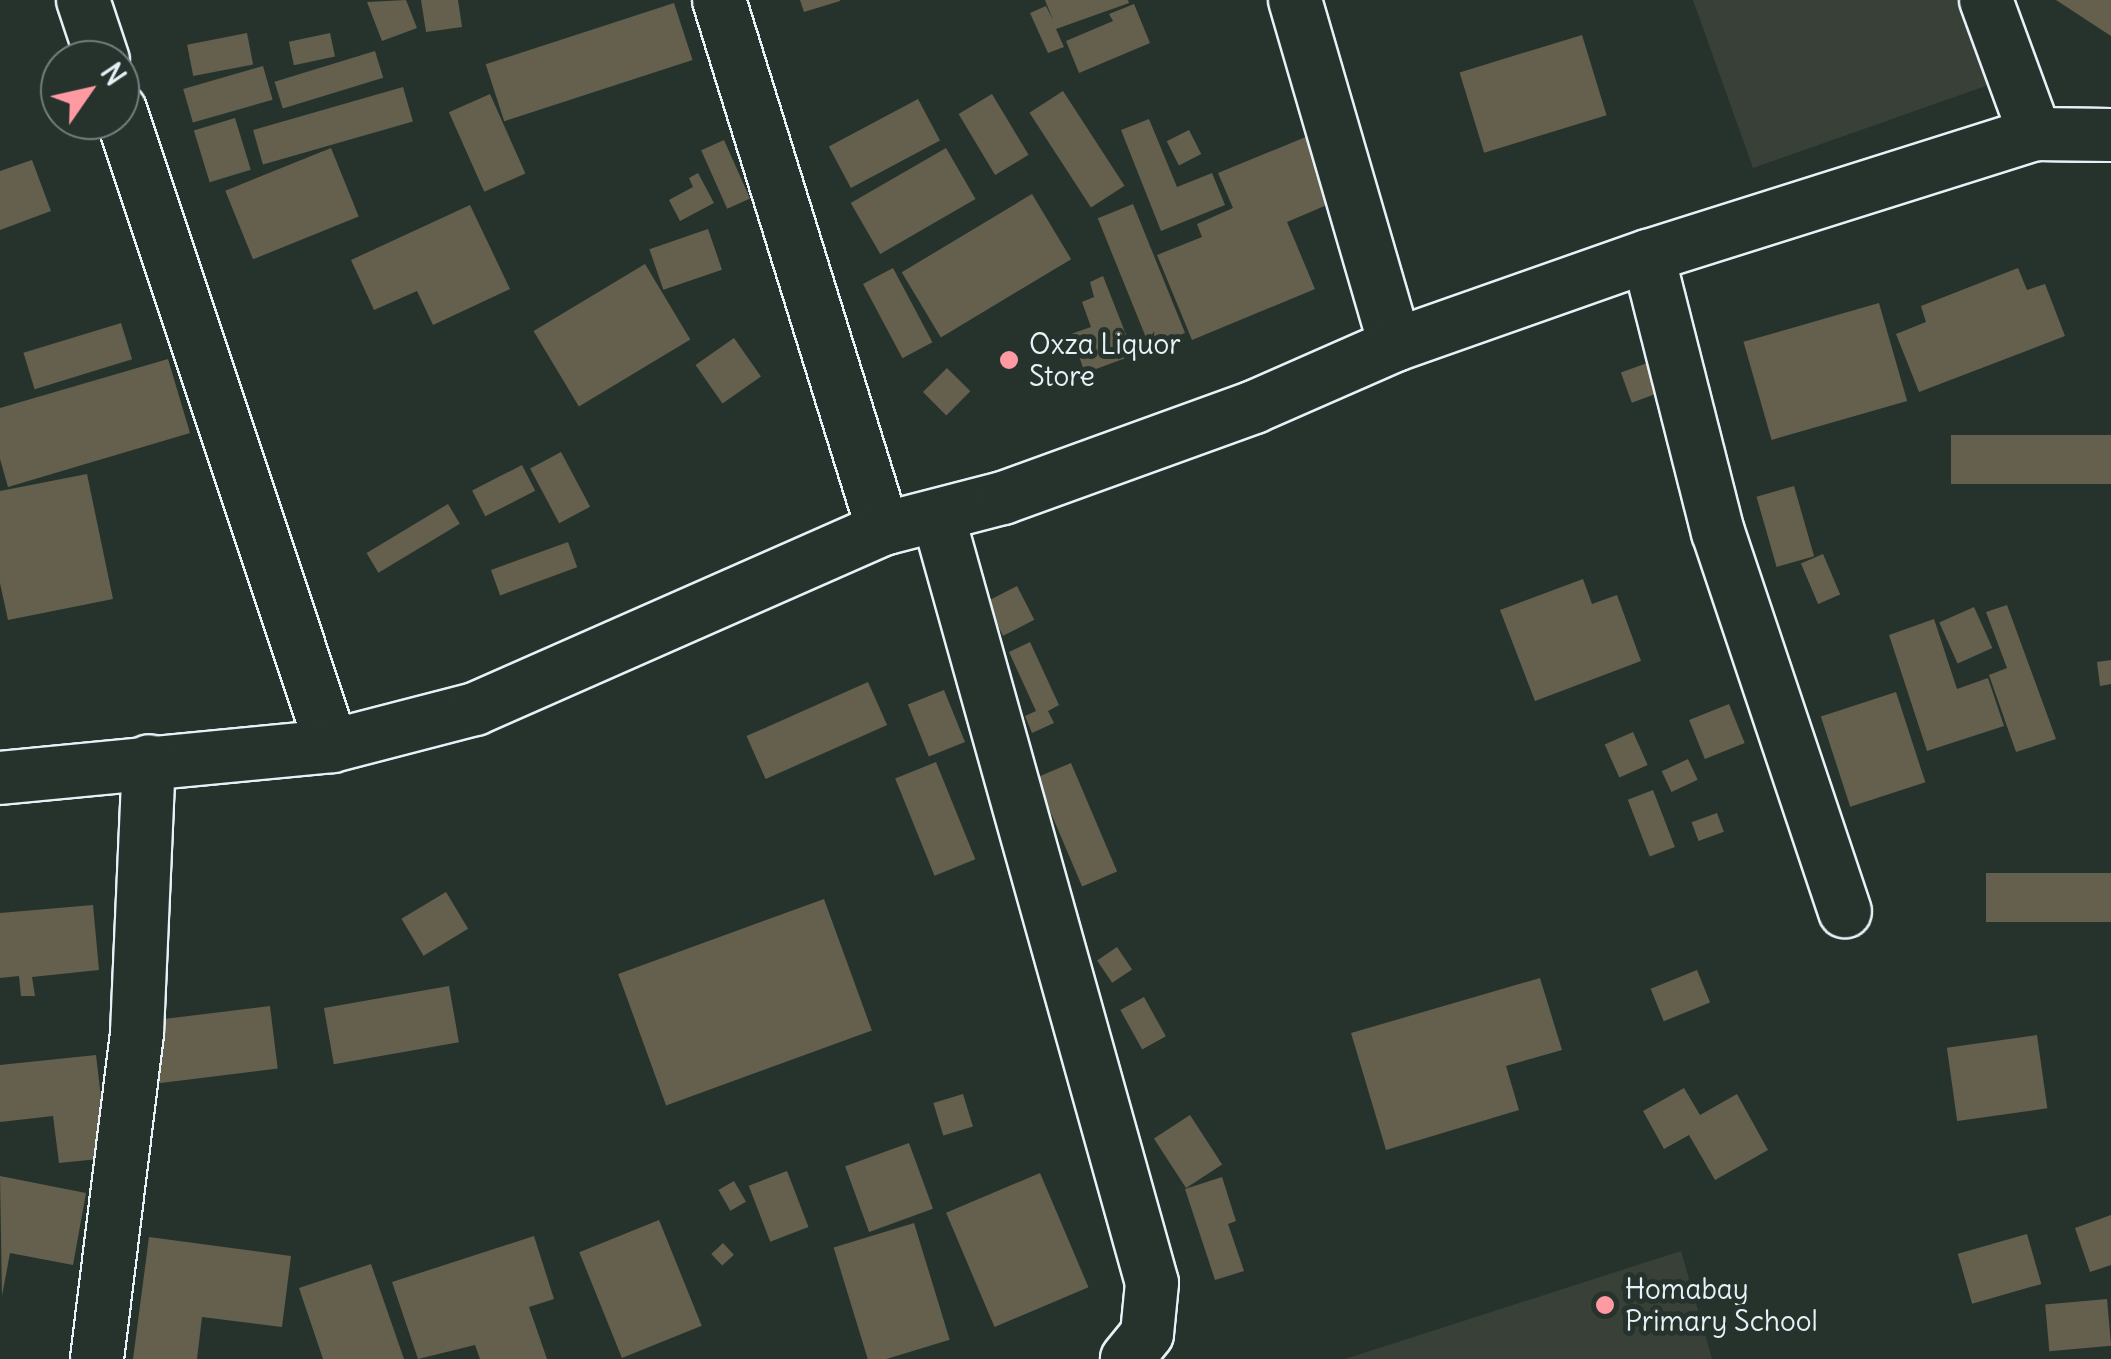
<!DOCTYPE html>
<html>
<head>
<meta charset="utf-8">
<style>
	body { margin:0 }
	#map { position:relative; width:2111px; height:1359px; overflow:hidden; background:#26332d; font-family:Delius,sans-serif }
	div>[style] { position:absolute }
	.built>* { inset:0; background:#394037 }
	.building>* { inset:0; background:#64604d; transform-origin:0 0 }
	.roads { filter:drop-shadow(2px 0 #e8f1f8) drop-shadow(-2px 0 #e8f1f8) drop-shadow(0 2px #e8f1f8) drop-shadow(0 -2px #e8f1f8) }
	.minor>* { height:52px; margin:-26px; padding:0 26px; transform-origin:26px; border-radius:26px; background:#26332d }
	.dots>* { width:28px; height:28px; translate:-50% -50%; box-sizing:border-box; border:5px solid #26332d; border-radius:50% }
	span { translate:-50% -50%; white-space:nowrap; text-align:center; line-height:1.15; -webkit-text-stroke:10px #26332d; paint-order:stroke }
	.poi-label { font-size:28px; color:#e8f1f8 }
	.left { translate:0 -50%; text-align:left }
	.north { position:absolute; left:40px; top:40px; width:100px; height:100px; box-sizing:border-box; background:#26332d; border:2px solid #747f7e; border-radius:50%; rotate:56deg; font-size:28px; font-weight:700; line-height:40px; text-align:center; color:#e8f1f8 }
	.north::after { content:''; display:block; margin:auto; width:35px; height:45px; background:#ff9aa2; clip-path:polygon(50% 0,100% 100%,50% 72%,0 100%) }
</style>
</head>
<body>
<div id="map">
	<div class="built">
		<div style="clip-path:polygon(1693px 0,1968px 0,1997px 82px,1753px 168px)"></div>
		<div style="clip-path:polygon(1681px 1251px,1712px 1359px,1345px 1359px)"></div>
	</div>
	<div class="building">
		<div style="clip-path:polygon(406px 0,417px 28px,382px 41px,367px 2px)"></div>
		<div style="clip-path:polygon(421px 0,458px 0,462px 27px,426px 32px)"></div>
		<div style="clip-path:polygon(800px 0,840px 0,840px 1px,804px 12px)"></div>
		<div style="clip-path:polygon(1045px 0,1128px 0,1129px 3px,1056px 29px,1064px 47px,1048px 53px,1030px 13px,1046px 6px,1053px 20px)"></div>
		<div style="clip-path:polygon(2056px 0,2111px 0,2111px 36px)"></div>
		<div style="left:674px;top:3px;width:60px;height:198px;rotate:72deg"></div>
		<div style="clip-path:polygon(1134px 4px,1150px 43px,1079px 73px,1066px 41px,1113px 21px,1109px 14px)"></div>
		<div style="left:247px;top:33px;width:32px;height:61px;rotate:79deg"></div>
		<div style="left:330px;top:33px;width:24px;height:42px;rotate:78deg"></div>
		<div style="left:1582px;top:35px;width:84px;height:128px;rotate:73deg"></div>
		<div style="left:375px;top:51px;width:28px;height:105px;rotate:73deg"></div>
		<div style="left:263px;top:66px;width:35px;height:83px;rotate:74deg"></div>
		<div style="left:403px;top:87px;width:36px;height:156px;rotate:74deg"></div>
		<div style="left:1063px;top:91px;width:113px;height:40px;rotate:57deg"></div>
		<div style="left:490px;top:94px;width:87px;height:45px;rotate:66deg"></div>
		<div style="left:992px;top:94px;width:71px;height:39px;rotate:59deg"></div>
		<div style="left:918px;top:99px;width:47px;height:101px;rotate:62deg"></div>
		<div style="left:235px;top:118px;width:54px;height:43px;rotate:73deg"></div>
		<div style="clip-path:polygon(1149px 119px,1177px 187px,1212px 173px,1225px 205px,1161px 231px,1121px 130px)"></div>
		<div style="left:1189px;top:130px;width:27px;height:25px;rotate:63deg"></div>
		<div style="clip-path:polygon(1313px 134px,1341px 199px,1287px 222px,1315px 289px,1192px 340px,1157px 255px,1202px 237px,1197px 224px,1233px 208px,1218px 173px)"></div>
		<div style="left:724px;top:140px;width:64px;height:25px;rotate:66deg"></div>
		<div style="left:331px;top:148px;width:74px;height:114px;rotate:68deg"></div>
		<div style="left:946px;top:148px;width:59px;height:110px;rotate:60deg"></div>
		<div style="clip-path:polygon(32px 160px,51px 211px,0 230px,0 171px)"></div>
		<div style="clip-path:polygon(698px 173px,714px 203px,680px 221px,669px 200px,693px 187px,689px 178px)"></div>
		<div style="left:1032px;top:194px;width:76px;height:152px;rotate:59deg"></div>
		<div style="left:1133px;top:204px;width:139px;height:38px;rotate:68deg"></div>
		<div style="clip-path:polygon(470px 205px,510px 289px,433px 325px,417px 291px,374px 310px,351px 260px)"></div>
		<div style="left:708px;top:229px;width:43px;height:62px;rotate:71deg"></div>
		<div style="left:645px;top:264px;width:88px;height:130px;rotate:59deg"></div>
		<div style="left:893px;top:268px;width:84px;height:34px;rotate:62deg"></div>
		<div style="clip-path:polygon(2018px 268px,2027px 290px,2045px 284px,2065px 336px,1919px 392px,1896px 334px,1926px 322px,1921px 306px)"></div>
		<div style="clip-path:polygon(1103px 276px,1134px 355px,1085px 373px,1071px 334px,1091px 327px,1082px 302px,1094px 297px,1090px 282px)"></div>
		<div style="left:1879px;top:303px;width:102px;height:141px;rotate:74deg"></div>
		<div style="left:121px;top:323px;width:38px;height:102px;rotate:73deg"></div>
		<div style="left:734px;top:338px;width:47px;height:47px;rotate:55deg"></div>
		<div style="clip-path:polygon(168px 359px,190px 433px,8px 487px,0 459px,0 408px)"></div>
		<div style="left:1650px;top:362px;width:32px;height:31px;rotate:70deg"></div>
		<div style="left:947px;top:368px;width:33px;height:34px;rotate:45deg"></div>
		<div style="left:2111px;top:435px;width:49px;height:160px;rotate:90deg"></div>
		<div style="left:561px;top:452px;width:62px;height:35px;rotate:62deg"></div>
		<div style="left:522px;top:465px;width:29px;height:56px;rotate:63deg"></div>
		<div style="clip-path:polygon(87px 474px,113px 599px,8px 620px,0 583px,0 491px)"></div>
		<div style="left:1794px;top:486px;width:73px;height:39px;rotate:74deg"></div>
		<div style="left:448px;top:504px;width:23px;height:95px;rotate:59deg"></div>
		<div style="left:568px;top:542px;width:27px;height:82px;rotate:70deg"></div>
		<div style="left:1823px;top:554px;width:44px;height:24px;rotate:67deg"></div>
		<div style="clip-path:polygon(1583px 579px,1592px 604px,1617px 595px,1641px 661px,1535px 701px,1500px 610px)"></div>
		<div style="left:1017px;top:586px;width:38px;height:35px;rotate:63deg"></div>
		<div style="clip-path:polygon(2007px 605px,2056px 739px,2016px 752px,1989px 675px,2007px 668px,1986px 612px)"></div>
		<div style="left:1974px;top:607px;width:45px;height:38px;rotate:66deg"></div>
		<div style="clip-path:polygon(1934px 619px,1957px 689px,1988px 678px,2004px 726px,1927px 751px,1889px 635px)"></div>
		<div style="clip-path:polygon(1030px 642px,1059px 705px,1048px 711px,1054px 723px,1032px 733px,1025px 716px,1036px 711px,1009px 652px)"></div>
		<div style="clip-path:polygon(2111px 660px,2111px 684px,2100px 686px,2097px 662px)"></div>
		<div style="left:868px;top:682px;width:47px;height:133px;rotate:66deg"></div>
		<div style="left:944px;top:690px;width:56px;height:39px;rotate:68deg"></div>
		<div style="left:1896px;top:692px;width:95px;height:79px;rotate:72deg"></div>
		<div style="left:1729px;top:704px;width:42px;height:43px;rotate:68deg"></div>
		<div style="left:1633px;top:732px;width:36px;height:31px;rotate:66deg"></div>
		<div style="left:1688px;top:759px;width:23px;height:29px;rotate:65deg"></div>
		<div style="left:936px;top:762px;width:105px;height:44px;rotate:68deg"></div>
		<div style="left:1071px;top:763px;width:118px;height:38px;rotate:67deg"></div>
		<div style="left:1653px;top:790px;width:61px;height:27px;rotate:69deg"></div>
		<div style="left:1717px;top:813px;width:20px;height:27px;rotate:70deg"></div>
		<div style="left:2111px;top:873px;width:49px;height:125px;rotate:90deg"></div>
		<div style="left:446px;top:892px;width:43px;height:52px;rotate:59deg"></div>
		<div style="left:824px;top:899px;width:140px;height:219px;rotate:70deg"></div>
		<div style="clip-path:polygon(93px 905px,99px 970px,32px 977px,35px 996px,21px 996px,19px 976px,0 978px,0 913px)"></div>
		<div style="left:1117px;top:947px;width:27px;height:24px;rotate:56deg"></div>
		<div style="left:1697px;top:970px;width:35px;height:50px;rotate:68deg"></div>
		<div style="clip-path:polygon(1540px 978px,1562px 1050px,1506px 1066px,1519px 1110px,1386px 1150px,1351px 1033px)"></div>
		<div style="left:449px;top:986px;width:57px;height:127px;rotate:80deg"></div>
		<div style="left:1144px;top:997px;width:45px;height:27px;rotate:61deg"></div>
		<div style="left:270px;top:1006px;width:63px;height:122px;rotate:83deg"></div>
		<div style="left:2037px;top:1035px;width:74px;height:91px;rotate:82deg"></div>
		<div style="clip-path:polygon(96px 1055px,108px 1158px,59px 1163px,53px 1116px,0 1122px,0 1065px)"></div>
		<div style="clip-path:polygon(1684px 1088px,1700px 1115px,1737px 1094px,1768px 1150px,1715px 1180px,1689px 1135px,1664px 1149px,1643px 1111px)"></div>
		<div style="left:963px;top:1094px;width:34px;height:31px;rotate:73deg"></div>
		<div style="left:1190px;top:1115px;width:59px;height:43px;rotate:57deg"></div>
		<div style="left:909px;top:1143px;width:70px;height:68px;rotate:70deg"></div>
		<div style="left:787px;top:1171px;width:60px;height:41px;rotate:69deg"></div>
		<div style="left:1040px;top:1173px;width:124px;height:102px;rotate:67deg"></div>
		<div style="clip-path:polygon(0 1176px,86px 1193px,73px 1265px,10px 1253px,2px 1296px)"></div>
		<div style="clip-path:polygon(1222px 1177px,1236px 1221px,1228px 1224px,1244px 1271px,1215px 1280px,1185px 1189px)"></div>
		<div style="left:734px;top:1181px;width:24px;height:18px;rotate:60deg"></div>
		<div style="clip-path:polygon(2111px 1215px,2111px 1265px,2090px 1272px,2075px 1228px)"></div>
		<div style="left:659px;top:1220px;width:114px;height:86px;rotate:68deg"></div>
		<div style="left:914px;top:1223px;width:122px;height:84px;rotate:73deg"></div>
		<div style="left:2027px;top:1234px;width:52px;height:72px;rotate:74deg"></div>
		<div style="clip-path:polygon(534px 1236px,554px 1299px,529px 1307px,547px 1359px,480px 1359px,475px 1345px,418px 1359px,392px 1282px)"></div>
		<div style="clip-path:polygon(149px 1237px,291px 1256px,282px 1327px,202px 1317px,197px 1359px,133px 1359px)"></div>
		<div style="left:723px;top:1243px;width:16px;height:16px;rotate:47deg"></div>
		<div style="clip-path:polygon(371px 1264px,404px 1359px,323px 1359px,299px 1288px)"></div>
		<div style="left:2107px;top:1299px;width:47px;height:62px;rotate:85deg"></div>
	</div>
	<div class="roads">
		<div class="minor">
			<div style="left:83px;top:0;width:63px;rotate:71.6deg"></div>
			<div style="left:719px;top:0;width:554px;rotate:72.78deg"></div>
			<div style="left:1295px;top:0;width:359px;rotate:73.8deg"></div>
			<div style="left:1986px;top:0;width:143px;rotate:69.9deg"></div>
			<div style="left:120px;top:110px;width:670px;rotate:71.57deg"></div>
			<div style="left:1648px;top:256px;width:285px;rotate:75.8deg"></div>
			<div style="left:1718px;top:532px;width:400px;rotate:71.5deg"></div>
			<div style="left:938px;top:516px;width:796px;rotate:74.41deg"></div>
			<div style="left:1152px;top:1283px;width:51px;rotate:95.6deg"></div>
			<div style="left:1147px;top:1334px;width:32px;rotate:129deg"></div>
			<div style="left:0;top:778px;width:334px;rotate:-5.5deg"></div>
			<div style="left:332px;top:746px;width:148px;rotate:-14.5deg"></div>
			<div style="left:475px;top:709px;width:446px;rotate:-23.8deg"></div>
			<div style="left:883px;top:529px;width:124px;rotate:-14.5deg"></div>
			<div style="left:1003px;top:498px;width:267px;rotate:-19.9deg"></div>
			<div style="left:1254px;top:407px;width:154px;rotate:-23.7deg"></div>
			<div style="left:1395px;top:345px;width:268px;rotate:-19.4deg"></div>
			<div style="left:1648px;top:256px;width:406px;rotate:-17.5deg"></div>
			<div style="left:2035px;top:134px;width:76px;rotate:0.8deg"></div>
			<div style="left:97px;top:1359px;width:328px;rotate:-83deg"></div>
			<div style="left:137px;top:1033px;width:272px;rotate:-87.5deg"></div>
		</div>
	</div>
	<div class="dots">
		<div style="left:1009px;top:360px;background:#ff9aa2"></div>
		<div style="left:1605px;top:1305px;background:#ff9aa2"></div>
	</div>
	<div class="poi-label">
		<span class="left" style="left:1029px;top:360px">Oxza Liquor<br>Store</span>
		<span class="left" style="left:1625px;top:1305px">Homabay<br>Primary School</span>
	</div>
	<div class="north">N</div>
</div>
</body>
</html>
